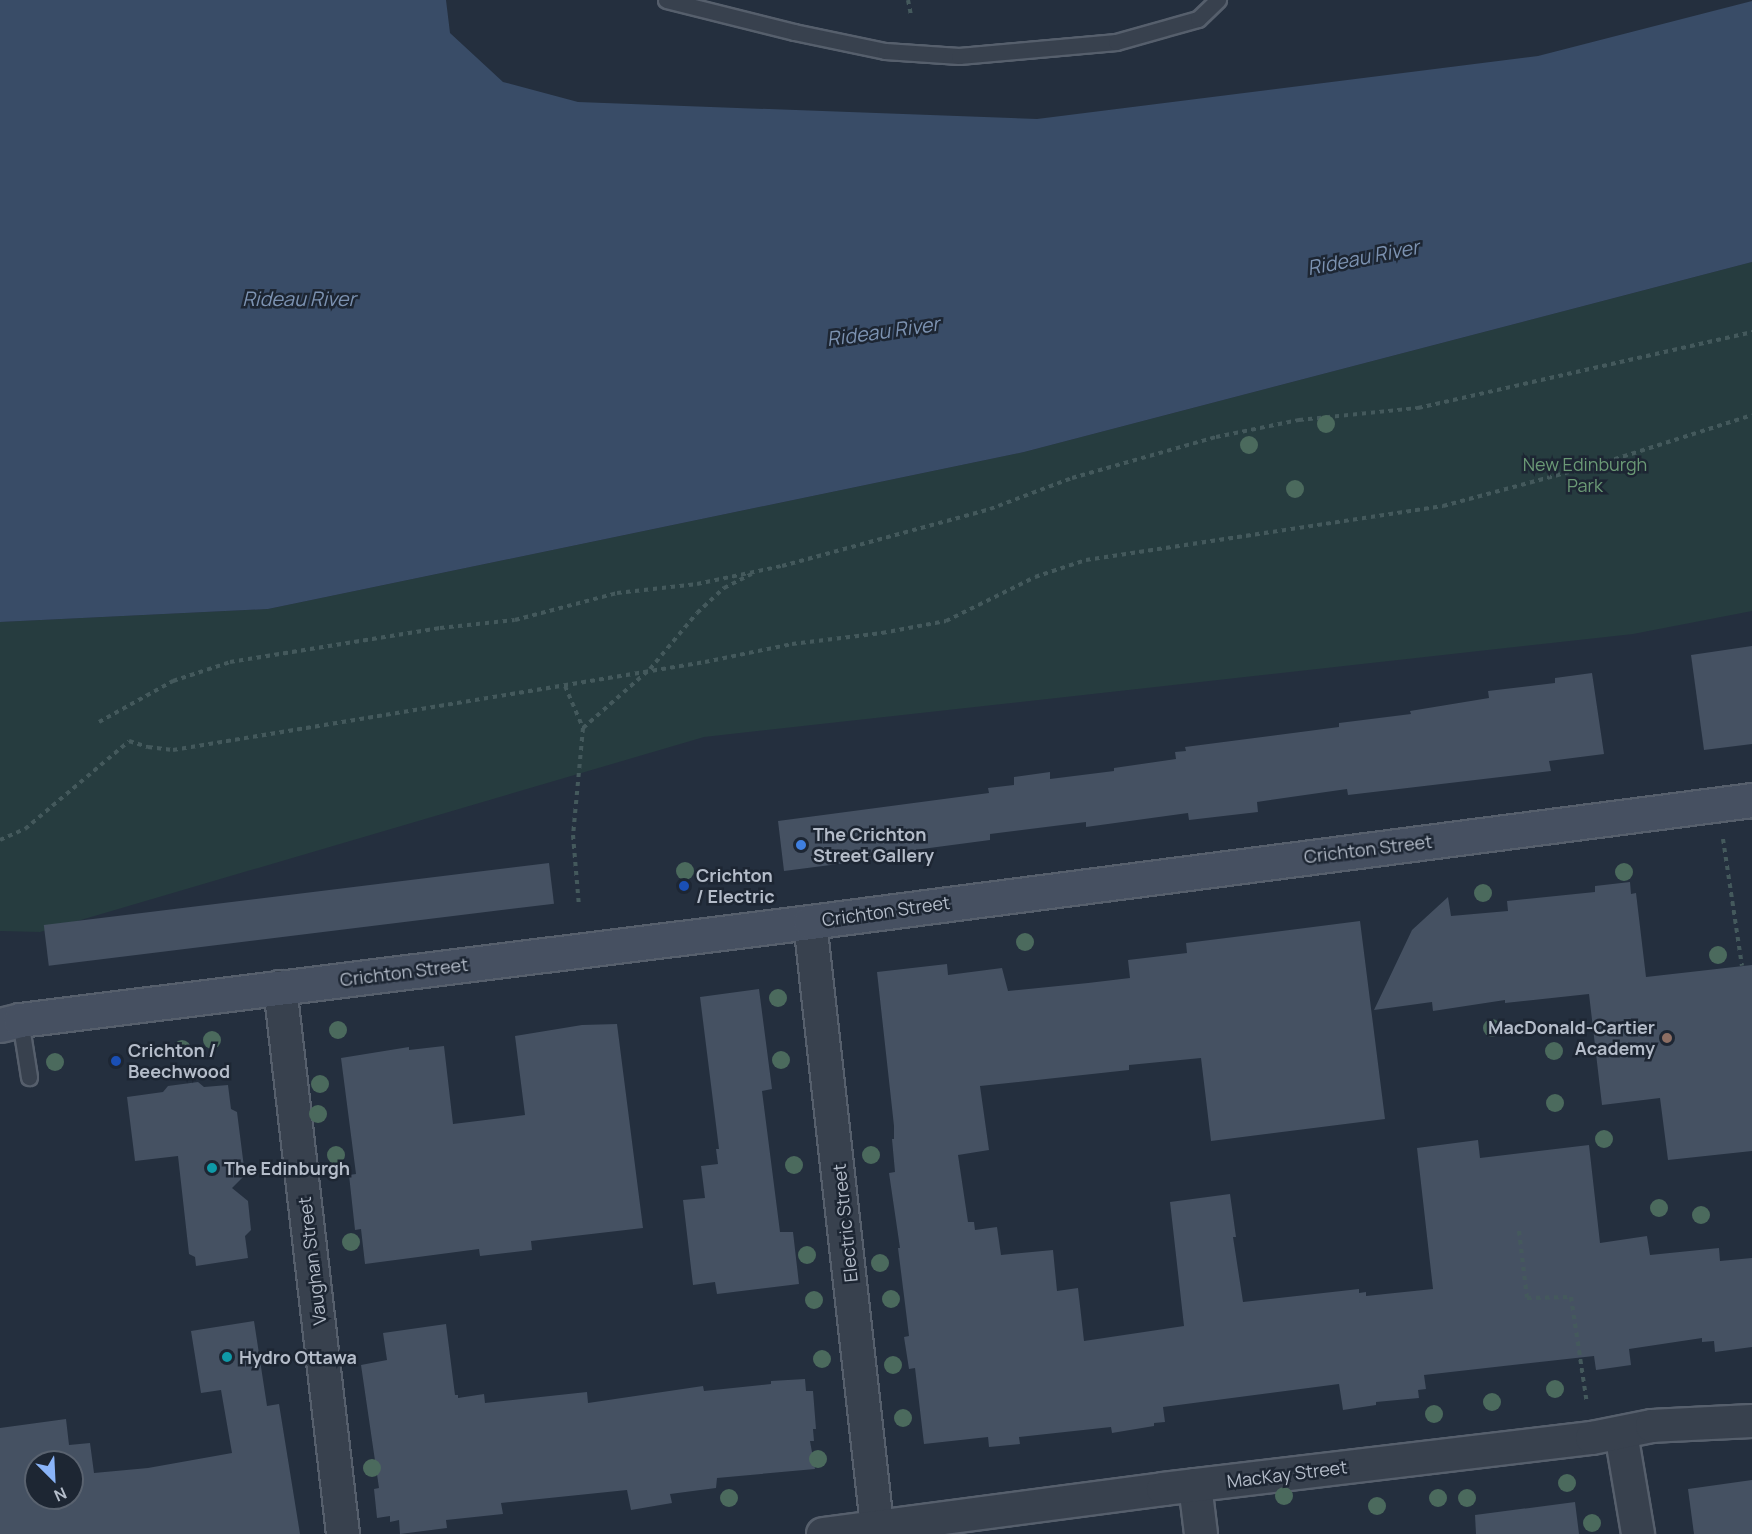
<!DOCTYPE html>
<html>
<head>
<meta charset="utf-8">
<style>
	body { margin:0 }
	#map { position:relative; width:1752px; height:1534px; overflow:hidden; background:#242f3e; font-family:Manrope,sans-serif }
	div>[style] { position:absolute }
	.green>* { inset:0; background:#263c3f }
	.water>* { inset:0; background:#394c67 }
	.building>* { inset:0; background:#455162; transform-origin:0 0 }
	.path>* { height:4px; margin-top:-2px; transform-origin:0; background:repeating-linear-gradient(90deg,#44595c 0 4.5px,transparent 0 9px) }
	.roads { filter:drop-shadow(2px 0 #565f6c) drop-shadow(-2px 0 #565f6c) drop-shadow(0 2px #565f6c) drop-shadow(0 -2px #565f6c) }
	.lane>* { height:15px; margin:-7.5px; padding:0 7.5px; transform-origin:7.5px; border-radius:7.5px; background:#38414e }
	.street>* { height:32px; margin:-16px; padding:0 16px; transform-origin:16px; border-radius:16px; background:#38414e }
	.secondary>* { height:33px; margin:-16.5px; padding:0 16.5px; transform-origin:16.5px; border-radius:16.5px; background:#465061 }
	.trees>* { width:18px; height:18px; margin:-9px; border-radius:50%; background:#4b6a5d }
	.dots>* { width:16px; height:16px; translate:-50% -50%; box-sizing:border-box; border:3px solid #1d2633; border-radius:50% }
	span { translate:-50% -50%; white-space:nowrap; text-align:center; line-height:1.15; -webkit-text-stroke:5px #1d2633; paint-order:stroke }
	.park-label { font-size:18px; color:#6b9a76 }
	.poi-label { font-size:18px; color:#b4bcc9; font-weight:700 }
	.left { translate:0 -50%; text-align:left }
	.right { translate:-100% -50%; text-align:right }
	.street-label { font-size:18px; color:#b4bcc9 }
	.water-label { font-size:20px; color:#7c92b1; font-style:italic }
	.north { position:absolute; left:24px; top:1450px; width:60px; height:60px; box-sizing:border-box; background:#1d2633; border:2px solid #59626f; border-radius:50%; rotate:156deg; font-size:16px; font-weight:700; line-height:24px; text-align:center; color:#b4bcc9 }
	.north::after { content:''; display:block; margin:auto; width:21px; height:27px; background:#8ab4f8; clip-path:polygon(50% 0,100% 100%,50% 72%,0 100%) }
</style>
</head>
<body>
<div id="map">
	<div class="green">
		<div style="clip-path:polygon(1752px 262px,1752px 611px,1633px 634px,704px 737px,40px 932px,0 931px,0 622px,268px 609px,1024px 452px)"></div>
	</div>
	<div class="water">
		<div style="clip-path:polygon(0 0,446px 0,450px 33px,503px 82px,578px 102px,1037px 119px,1538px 56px,1752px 1px,1752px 262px,1024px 452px,268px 609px,0 622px)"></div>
	</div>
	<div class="building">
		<div style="clip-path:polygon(1752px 646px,1752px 744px,1704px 750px,1691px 655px)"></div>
		<div style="clip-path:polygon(1592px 673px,1604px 754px,1549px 761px,1551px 771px,1348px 795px,1347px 789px,1257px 802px,1258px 812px,1189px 820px,1188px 813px,1086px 827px,1086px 822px,990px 834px,990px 840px,884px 854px,885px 858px,784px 871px,778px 821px,989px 793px,988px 788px,1014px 785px,1014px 777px,1050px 772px,1050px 779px,1114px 771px,1114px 768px,1176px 759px,1175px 752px,1186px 751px,1185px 747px,1339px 727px,1339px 723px,1411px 714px,1410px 711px,1489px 698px,1488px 691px,1555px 683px,1555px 678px)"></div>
		<div style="left:549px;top:863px;width:41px;height:509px;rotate:83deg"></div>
		<div style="clip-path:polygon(1630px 882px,1631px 894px,1636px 893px,1646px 977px,1752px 965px,1752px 1151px,1668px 1160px,1660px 1098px,1602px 1105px,1589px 994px,1505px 1003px,1505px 1000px,1433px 1011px,1432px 1002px,1374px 1010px,1412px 930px,1448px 897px,1451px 916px,1508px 911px,1507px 901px,1595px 892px,1595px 886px)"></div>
		<div style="clip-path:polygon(1360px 921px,1385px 1119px,1211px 1141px,1201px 1058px,1129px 1065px,1129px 1070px,980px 1086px,989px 1150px,958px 1155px,968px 1222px,974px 1222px,975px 1230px,997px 1227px,1001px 1255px,1053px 1250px,1057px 1291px,1078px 1288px,1084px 1341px,1184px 1326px,1170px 1202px,1230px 1194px,1236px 1237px,1233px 1237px,1243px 1302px,1359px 1289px,1359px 1293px,1366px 1292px,1366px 1296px,1433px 1289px,1417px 1148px,1478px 1140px,1480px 1158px,1589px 1145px,1600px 1243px,1647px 1236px,1650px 1255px,1719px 1248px,1720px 1261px,1752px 1258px,1752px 1347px,1715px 1352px,1714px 1341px,1702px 1342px,1702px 1338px,1629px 1349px,1631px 1365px,1596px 1370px,1594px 1356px,1424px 1375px,1426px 1389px,1418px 1390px,1419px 1398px,1376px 1402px,1376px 1405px,1343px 1410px,1339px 1384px,1163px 1407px,1165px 1422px,1154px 1423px,1154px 1426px,1112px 1433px,1111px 1427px,1019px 1437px,1020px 1444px,989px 1447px,988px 1437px,924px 1444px,915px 1368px,909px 1369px,904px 1337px,909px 1336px,898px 1248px,900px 1248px,889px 1173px,895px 1172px,892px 1139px,894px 1139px,894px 1126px,877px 972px,947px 964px,948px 975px,1002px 968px,1008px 991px,1088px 983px,1130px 978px,1128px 960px,1187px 953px,1186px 943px)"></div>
		<div style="clip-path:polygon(759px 989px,772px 1089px,762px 1091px,780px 1232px,793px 1232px,799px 1284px,717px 1294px,715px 1282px,693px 1285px,683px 1200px,705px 1198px,701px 1166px,718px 1164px,716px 1149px,719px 1149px,700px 997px)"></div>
		<div style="clip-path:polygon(617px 1024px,643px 1228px,531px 1241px,532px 1250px,480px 1256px,479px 1249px,365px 1264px,361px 1229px,355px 1230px,349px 1175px,356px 1174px,341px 1058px,409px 1047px,409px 1050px,444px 1046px,453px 1124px,525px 1115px,515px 1036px,582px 1025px)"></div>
		<div style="clip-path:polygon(198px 1082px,204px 1087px,228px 1085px,231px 1109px,237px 1112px,245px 1175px,232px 1188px,248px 1201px,251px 1230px,245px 1236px,248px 1258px,196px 1266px,195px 1257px,189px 1254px,178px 1156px,135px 1161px,127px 1097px,163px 1092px,168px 1086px)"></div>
		<div style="clip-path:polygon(evenodd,254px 1321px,267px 1406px,279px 1404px,300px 1534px,0 1534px,0 1428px,66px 1419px,69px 1445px,90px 1443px,94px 1473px,148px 1468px,232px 1453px,221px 1390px,201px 1393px,191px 1331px,254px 1321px,36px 1462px,72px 1462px,72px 1498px,36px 1498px,36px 1462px)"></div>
		<div style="clip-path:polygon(446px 1324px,455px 1395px,458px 1395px,458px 1398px,484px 1394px,485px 1403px,587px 1392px,588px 1403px,703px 1386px,704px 1391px,771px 1384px,771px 1381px,805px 1379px,806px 1391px,813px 1391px,816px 1429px,813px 1429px,814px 1441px,810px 1441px,815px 1469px,717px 1478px,716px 1488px,670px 1494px,672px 1503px,631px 1510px,627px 1490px,501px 1503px,503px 1514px,446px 1520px,447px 1528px,400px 1534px,399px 1520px,390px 1522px,390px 1516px,377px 1518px,374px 1489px,379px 1488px,361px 1365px,387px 1360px,383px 1333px)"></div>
		<div style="clip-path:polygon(1752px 1480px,1752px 1534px,1694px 1534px,1688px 1489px)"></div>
		<div style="clip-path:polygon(1575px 1502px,1579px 1534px,1476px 1534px,1475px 1515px)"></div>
	</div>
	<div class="path">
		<div style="left:908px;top:0;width:15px;rotate:79deg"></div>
		<div style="left:565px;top:686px;width:46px;rotate:66.8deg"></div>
		<div style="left:583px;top:728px;width:107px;rotate:95.3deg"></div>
		<div style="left:573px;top:835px;width:71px;rotate:85.2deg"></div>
		<div style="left:99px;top:722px;width:85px;rotate:-29deg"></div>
		<div style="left:173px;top:681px;width:60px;rotate:-18.4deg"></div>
		<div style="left:230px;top:662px;width:213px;rotate:-9.2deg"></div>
		<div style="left:440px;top:628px;width:75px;rotate:-6.1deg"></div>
		<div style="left:515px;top:620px;width:106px;rotate:-14.8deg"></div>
		<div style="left:617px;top:593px;width:81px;rotate:-6.4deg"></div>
		<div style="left:697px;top:584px;width:87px;rotate:-12deg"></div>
		<div style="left:782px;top:566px;width:216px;rotate:-15.3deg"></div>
		<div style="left:990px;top:509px;width:88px;rotate:-20.7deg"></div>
		<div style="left:1072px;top:478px;width:150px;rotate:-15.9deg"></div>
		<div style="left:1216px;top:437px;width:85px;rotate:-11.6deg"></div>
		<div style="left:1299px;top:420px;width:120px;rotate:-5.8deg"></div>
		<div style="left:1418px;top:408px;width:343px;rotate:-12.8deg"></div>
		<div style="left:583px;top:728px;width:89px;rotate:-41.4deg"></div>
		<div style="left:650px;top:669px;width:73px;rotate:-50deg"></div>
		<div style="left:697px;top:613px;width:37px;rotate:-43deg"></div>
		<div style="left:724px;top:588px;width:31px;rotate:-27deg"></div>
		<div style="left:1723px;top:839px;width:128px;rotate:81.5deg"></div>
		<div style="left:0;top:840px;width:27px;rotate:-24deg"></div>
		<div style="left:25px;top:829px;width:136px;rotate:-40.2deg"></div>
		<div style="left:129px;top:741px;width:20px;rotate:18deg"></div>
		<div style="left:148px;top:747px;width:25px;rotate:7deg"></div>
		<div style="left:173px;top:750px;width:539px;rotate:-9.39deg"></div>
		<div style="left:705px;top:662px;width:89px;rotate:-11.7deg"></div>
		<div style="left:792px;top:644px;width:91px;rotate:-7deg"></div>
		<div style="left:882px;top:633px;width:65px;rotate:-10.6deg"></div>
		<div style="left:946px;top:621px;width:99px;rotate:-26.3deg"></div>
		<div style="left:1035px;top:577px;width:54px;rotate:-18.4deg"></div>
		<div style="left:1086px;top:560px;width:361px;rotate:-8.6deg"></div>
		<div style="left:1443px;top:506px;width:169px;rotate:-15.1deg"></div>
		<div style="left:1606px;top:462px;width:153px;rotate:-17.8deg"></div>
		<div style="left:1519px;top:1231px;width:67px;rotate:83.2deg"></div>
		<div style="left:1527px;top:1298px;width:44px;rotate:-1.3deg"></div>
		<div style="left:1571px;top:1297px;width:108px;rotate:81.5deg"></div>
	</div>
	<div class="roads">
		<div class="lane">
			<div style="left:666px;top:0;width:132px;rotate:14deg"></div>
			<div style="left:794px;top:32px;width:93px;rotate:11.8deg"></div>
			<div style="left:885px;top:51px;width:74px;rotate:3.9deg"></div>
			<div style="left:959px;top:56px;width:158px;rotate:-5.1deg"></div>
			<div style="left:1116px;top:42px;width:85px;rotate:-15.7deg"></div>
			<div style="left:1198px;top:19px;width:28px;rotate:-44deg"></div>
			<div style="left:20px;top:1020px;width:58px;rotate:81deg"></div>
		</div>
		<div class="street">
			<div style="left:810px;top:922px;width:607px;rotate:83.66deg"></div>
			<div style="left:280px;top:987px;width:551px;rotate:83.43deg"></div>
			<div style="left:1621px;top:1433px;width:102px;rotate:80.4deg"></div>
			<div style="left:1195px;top:1485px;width:49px;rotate:83deg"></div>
			<div style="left:823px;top:1534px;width:343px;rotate:-7.5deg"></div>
			<div style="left:1163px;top:1489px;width:432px;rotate:-6.8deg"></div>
			<div style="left:1592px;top:1438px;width:61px;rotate:-11.3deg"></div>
			<div style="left:1652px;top:1426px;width:100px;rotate:-2.9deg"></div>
		</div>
		<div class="secondary">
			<div style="left:0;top:1025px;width:21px;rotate:-14deg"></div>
			<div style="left:20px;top:1020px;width:796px;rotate:-7.07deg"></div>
			<div style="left:810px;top:922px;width:950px;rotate:-7.38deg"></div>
		</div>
	</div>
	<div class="trees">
		<div style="left:1326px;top:424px"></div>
		<div style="left:1249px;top:445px"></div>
		<div style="left:1295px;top:489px"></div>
		<div style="left:685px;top:871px"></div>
		<div style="left:1624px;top:872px"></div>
		<div style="left:1483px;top:893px"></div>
		<div style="left:1025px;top:942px"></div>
		<div style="left:1718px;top:955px"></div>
		<div style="left:778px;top:998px"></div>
		<div style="left:1492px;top:1028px"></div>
		<div style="left:338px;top:1030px"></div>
		<div style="left:212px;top:1040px"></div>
		<div style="left:182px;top:1049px"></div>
		<div style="left:1554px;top:1051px"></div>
		<div style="left:781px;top:1060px"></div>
		<div style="left:55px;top:1062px"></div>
		<div style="left:320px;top:1084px"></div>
		<div style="left:1555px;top:1103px"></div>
		<div style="left:318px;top:1114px"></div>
		<div style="left:1604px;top:1139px"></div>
		<div style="left:336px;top:1155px"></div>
		<div style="left:871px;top:1155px"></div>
		<div style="left:794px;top:1165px"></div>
		<div style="left:1659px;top:1208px"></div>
		<div style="left:1701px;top:1215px"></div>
		<div style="left:351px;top:1242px"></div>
		<div style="left:807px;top:1255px"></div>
		<div style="left:880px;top:1263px"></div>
		<div style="left:891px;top:1299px"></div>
		<div style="left:814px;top:1300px"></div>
		<div style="left:822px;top:1359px"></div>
		<div style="left:893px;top:1365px"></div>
		<div style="left:1555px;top:1389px"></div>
		<div style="left:1492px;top:1402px"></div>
		<div style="left:1434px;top:1414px"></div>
		<div style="left:903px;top:1418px"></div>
		<div style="left:818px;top:1459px"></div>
		<div style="left:372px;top:1468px"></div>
		<div style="left:1567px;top:1483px"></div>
		<div style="left:1284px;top:1496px"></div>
		<div style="left:729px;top:1498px"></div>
		<div style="left:1438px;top:1498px"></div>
		<div style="left:1467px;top:1498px"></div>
		<div style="left:1377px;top:1506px"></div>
		<div style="left:1592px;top:1523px"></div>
	</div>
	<div class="dots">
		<div style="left:801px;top:845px;background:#3f7fe0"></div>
		<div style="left:684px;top:886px;background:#1a4fb4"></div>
		<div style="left:1667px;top:1038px;background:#8d6e63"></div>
		<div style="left:116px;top:1061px;background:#1a4fb4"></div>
		<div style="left:212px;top:1168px;background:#0f9aa8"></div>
		<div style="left:227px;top:1357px;background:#0f9aa8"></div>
	</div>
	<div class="park-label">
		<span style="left:1585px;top:475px">New Edinburgh<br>Park</span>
	</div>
	<div class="poi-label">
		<span class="left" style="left:813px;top:845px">The Crichton<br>Street Gallery</span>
		<span class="left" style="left:696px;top:886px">Crichton<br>/ Electric</span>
		<span class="right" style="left:1655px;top:1038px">MacDonald-Cartier<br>Academy</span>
		<span class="left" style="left:128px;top:1061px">Crichton /<br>Beechwood</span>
		<span class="left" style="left:224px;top:1168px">The Edinburgh</span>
		<span class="left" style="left:239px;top:1357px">Hydro Ottawa</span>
	</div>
	<div class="street-label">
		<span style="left:1368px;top:849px;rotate:-7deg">Crichton Street</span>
		<span style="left:886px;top:911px;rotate:-8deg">Crichton Street</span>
		<span style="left:404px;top:972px;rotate:-7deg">Crichton Street</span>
		<span style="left:845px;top:1223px;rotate:-96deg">Electric Street</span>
		<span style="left:312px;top:1261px;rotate:-97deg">Vaughan Street</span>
		<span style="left:1287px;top:1474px;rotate:-7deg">MacKay Street</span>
	</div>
	<div class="water-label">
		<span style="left:1363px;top:257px;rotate:-11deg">Rideau River</span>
		<span style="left:299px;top:298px">Rideau River</span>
		<span style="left:883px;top:331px;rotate:-8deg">Rideau River</span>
	</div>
	<div class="north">N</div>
</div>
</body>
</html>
